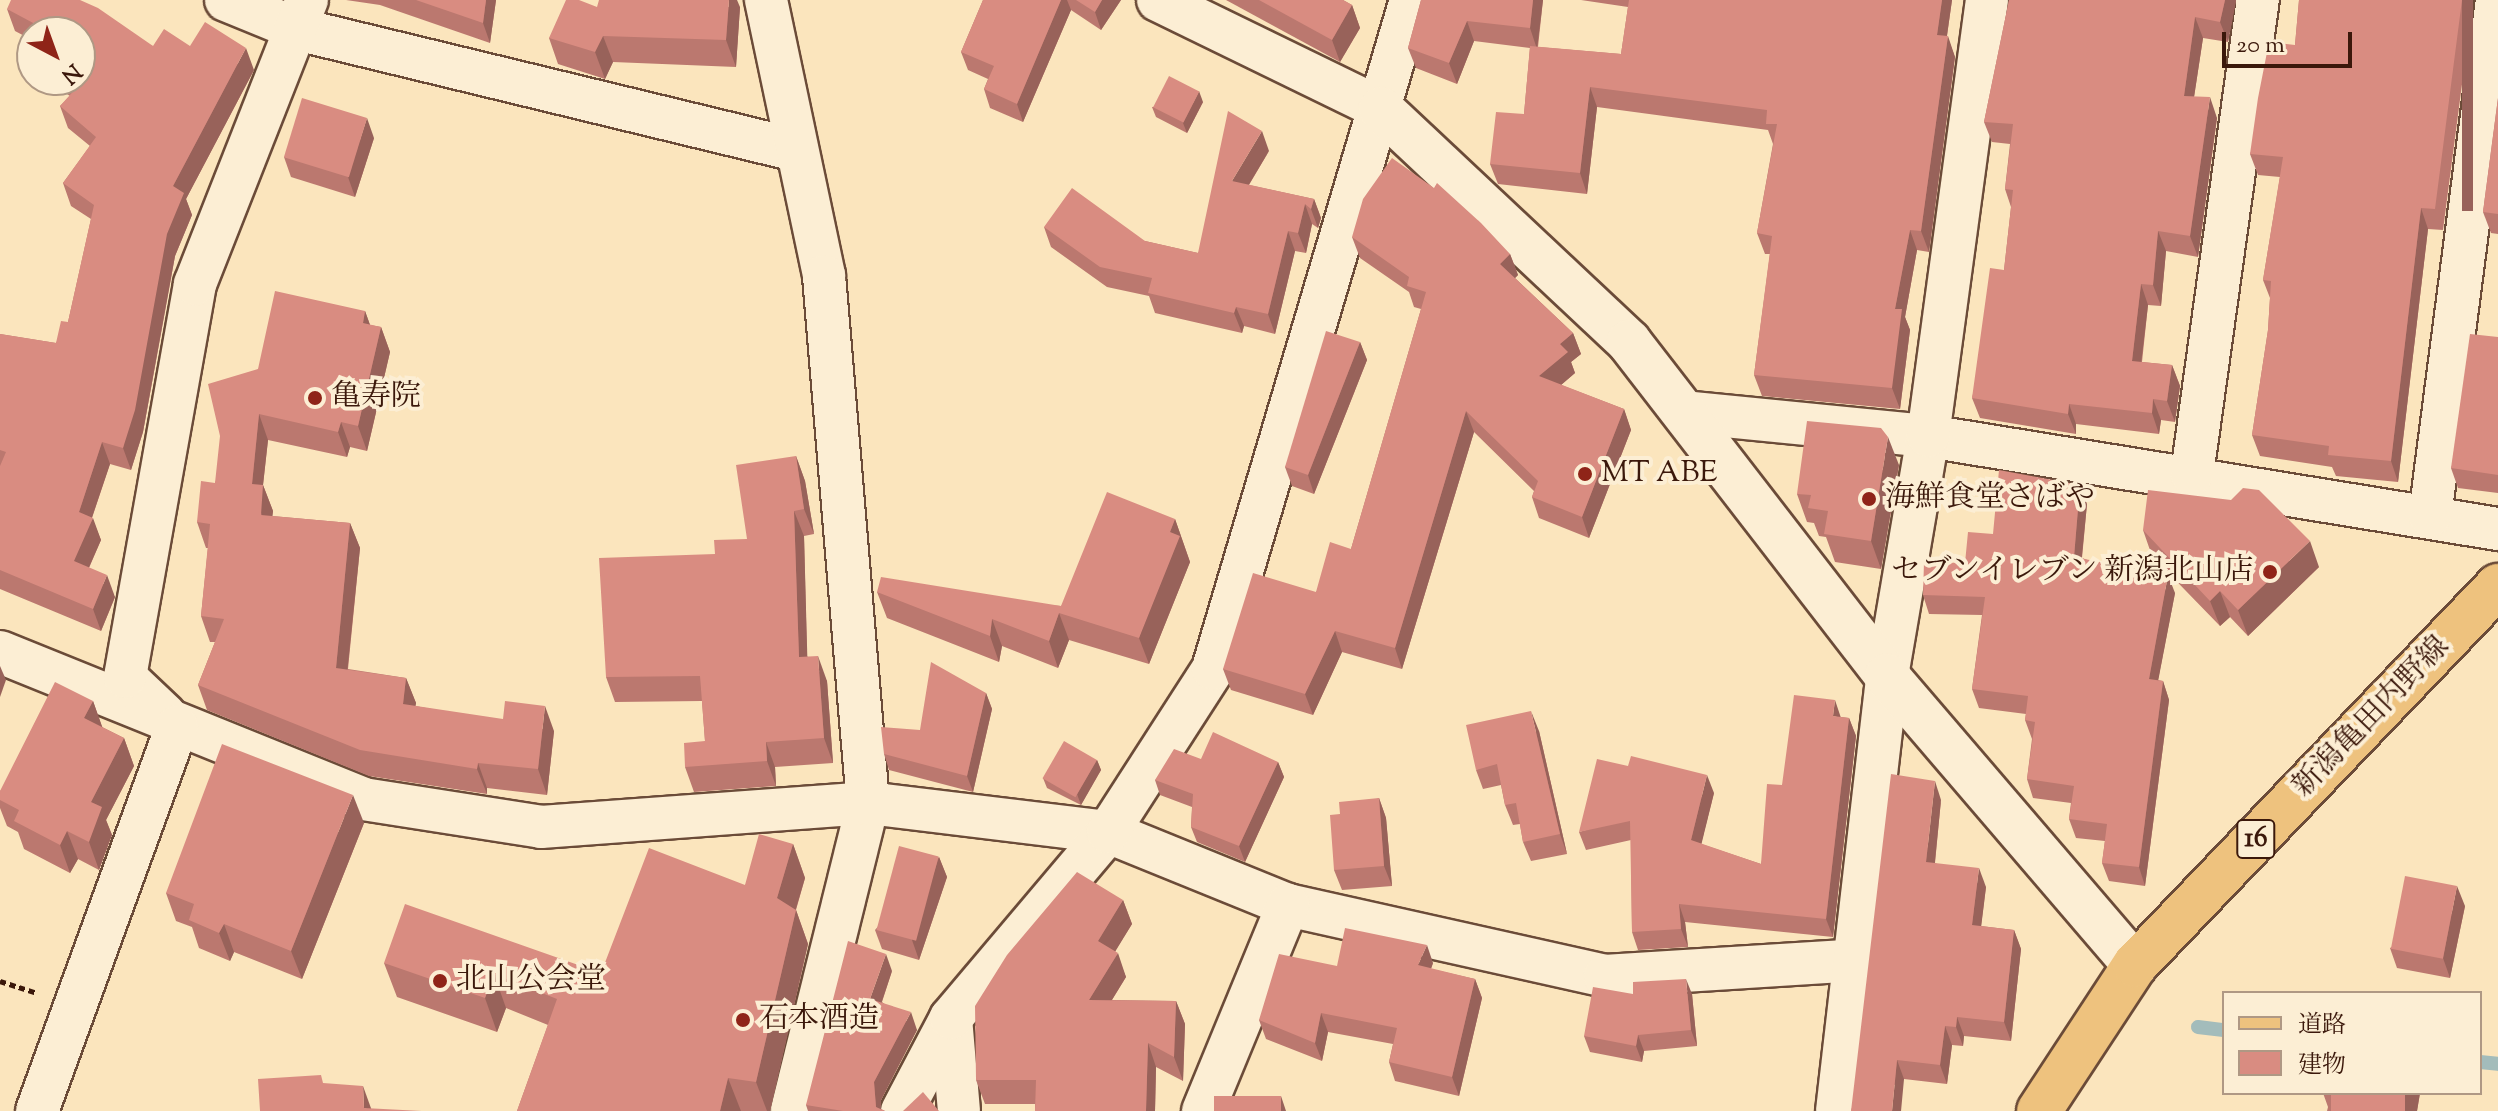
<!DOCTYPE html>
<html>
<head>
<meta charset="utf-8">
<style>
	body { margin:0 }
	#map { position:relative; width:2498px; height:1111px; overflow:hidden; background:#fbe5bd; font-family:"Sorts Mill Goudy","Noto Serif JP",serif }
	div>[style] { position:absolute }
	.stream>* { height:14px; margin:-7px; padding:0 7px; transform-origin:7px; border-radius:7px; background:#a3bcbb }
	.path>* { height:5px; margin-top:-2.5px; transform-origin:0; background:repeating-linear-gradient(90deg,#3b180b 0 6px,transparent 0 10px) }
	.roads { filter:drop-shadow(2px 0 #6b4b38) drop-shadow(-2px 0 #6b4b38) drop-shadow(0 2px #6b4b38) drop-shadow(0 -2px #6b4b38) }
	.street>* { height:42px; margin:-21px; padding:0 21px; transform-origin:21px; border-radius:21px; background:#fceed4 }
	.secondary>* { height:44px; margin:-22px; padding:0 22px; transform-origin:22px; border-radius:22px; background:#fceed4 }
	.primary>* { height:44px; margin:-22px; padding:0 22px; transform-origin:22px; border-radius:22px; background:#eec27e }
	.wall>* { inset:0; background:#bb786f }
	.shaded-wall>* { inset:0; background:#98625a; transform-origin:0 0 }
	.building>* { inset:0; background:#d98c81; transform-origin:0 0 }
	.dots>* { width:22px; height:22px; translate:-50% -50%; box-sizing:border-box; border:4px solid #fceed4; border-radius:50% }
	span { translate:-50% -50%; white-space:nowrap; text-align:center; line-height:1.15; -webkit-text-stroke:8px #fceed4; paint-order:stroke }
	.shield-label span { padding:2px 6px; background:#fceed4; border:2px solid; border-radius:6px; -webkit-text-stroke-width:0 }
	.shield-label { font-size:28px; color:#3b180b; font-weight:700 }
	.poi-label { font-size:30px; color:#3b180b }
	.left { translate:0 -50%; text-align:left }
	.right { translate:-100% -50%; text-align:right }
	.street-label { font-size:30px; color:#3b180b }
	.legend { position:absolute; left:2222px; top:991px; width:260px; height:104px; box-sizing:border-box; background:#fceed4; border:2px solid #af9884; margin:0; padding:10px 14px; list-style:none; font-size:24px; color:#3b180b }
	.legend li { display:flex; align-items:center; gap:16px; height:40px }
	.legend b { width:40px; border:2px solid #af9884 }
	.north { position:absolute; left:16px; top:16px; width:80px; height:80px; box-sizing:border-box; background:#fceed4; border:2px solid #af9884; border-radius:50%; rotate:139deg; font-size:22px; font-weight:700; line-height:32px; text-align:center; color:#3b180b }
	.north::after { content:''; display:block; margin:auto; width:28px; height:36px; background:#8f2418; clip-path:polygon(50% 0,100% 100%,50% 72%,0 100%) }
	.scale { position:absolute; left:2222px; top:32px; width:130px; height:36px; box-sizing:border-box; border:4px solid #3b180b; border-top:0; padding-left:10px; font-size:24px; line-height:28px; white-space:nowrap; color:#3b180b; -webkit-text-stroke:6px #fceed4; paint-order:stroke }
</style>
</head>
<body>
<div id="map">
	<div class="stream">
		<div style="left:2198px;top:1027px;width:26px;rotate:7deg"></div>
		<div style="left:2480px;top:1062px;width:18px;rotate:6deg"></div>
	</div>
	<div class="path">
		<div style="left:0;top:981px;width:38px;rotate:18deg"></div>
	</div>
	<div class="roads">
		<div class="street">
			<div style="left:226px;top:0;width:77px;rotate:22.2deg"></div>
			<div style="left:297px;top:29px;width:513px;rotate:13.63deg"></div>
			<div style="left:766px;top:0;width:282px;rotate:78.1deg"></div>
			<div style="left:824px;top:276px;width:529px;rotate:85.23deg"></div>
			<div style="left:868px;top:803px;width:317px;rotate:103.9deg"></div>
			<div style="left:1158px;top:0;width:248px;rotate:26deg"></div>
			<div style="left:1683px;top:412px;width:246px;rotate:5.6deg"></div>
			<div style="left:1928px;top:436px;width:578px;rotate:9.27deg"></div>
			<div style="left:2192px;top:474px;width:479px;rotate:-82.1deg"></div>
			<div style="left:2430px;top:516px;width:520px;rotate:-82.6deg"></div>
			<div style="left:0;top:652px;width:392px;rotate:22deg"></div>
			<div style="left:363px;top:799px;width:180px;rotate:8.9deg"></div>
			<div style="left:541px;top:827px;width:328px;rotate:-4.2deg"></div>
			<div style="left:868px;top:803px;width:242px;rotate:6.9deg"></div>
			<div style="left:1108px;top:832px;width:194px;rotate:22.1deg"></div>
			<div style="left:1288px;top:905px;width:325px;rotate:12.6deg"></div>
			<div style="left:1605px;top:976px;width:252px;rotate:-3.6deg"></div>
			<div style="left:165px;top:715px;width:55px;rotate:-136.5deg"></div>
			<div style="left:125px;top:677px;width:399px;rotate:-79.9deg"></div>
			<div style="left:195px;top:284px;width:305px;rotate:-68.5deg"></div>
			<div style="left:951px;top:1018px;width:93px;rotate:85.1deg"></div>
			<div style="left:37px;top:1111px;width:409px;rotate:-70deg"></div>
			<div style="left:902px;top:1111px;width:105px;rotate:-62.2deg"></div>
			<div style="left:951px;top:1018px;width:243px;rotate:-49.8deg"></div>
			<div style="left:1108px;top:832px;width:194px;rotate:-57.2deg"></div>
			<div style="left:1213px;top:669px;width:698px;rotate:-73.51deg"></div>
			<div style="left:1203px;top:1111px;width:223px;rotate:-67.6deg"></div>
			<div style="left:1837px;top:1111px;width:438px;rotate:-83.4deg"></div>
			<div style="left:1887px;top:676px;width:243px;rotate:-80.3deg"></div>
			<div style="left:1928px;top:436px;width:440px;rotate:-82.3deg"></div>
		</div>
		<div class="secondary">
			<div style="left:1381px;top:109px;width:340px;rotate:43.2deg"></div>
			<div style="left:1629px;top:342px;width:422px;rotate:52.3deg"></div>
			<div style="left:1887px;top:676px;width:381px;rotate:49.4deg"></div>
		</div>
		<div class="primary">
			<div style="left:2039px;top:1111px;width:175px;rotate:-56.7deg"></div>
			<div style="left:2135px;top:965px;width:525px;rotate:-46.24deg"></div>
		</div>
	</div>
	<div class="wall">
		<div style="clip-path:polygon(346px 0,496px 0,490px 43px,380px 5px)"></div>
		<div style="clip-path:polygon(983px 0,1121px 0,1101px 30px,1071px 10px,1023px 122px,990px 108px,984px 89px,988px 79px,968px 70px,961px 52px)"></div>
		<div style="clip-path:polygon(1226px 0,1343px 0,1352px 5px,1360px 28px,1340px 62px)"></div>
		<div style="clip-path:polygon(1421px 0,1543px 0,1538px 47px,1621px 54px,1628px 7px,1581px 0,1952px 0,1947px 36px,1955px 57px,1929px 252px,1917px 250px,1905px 317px,1910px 330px,1900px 409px,1762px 396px,1754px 375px,1770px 254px,1765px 254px,1757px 233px,1773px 144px,1768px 130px,1597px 107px,1587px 194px,1498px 184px,1490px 164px,1524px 114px,1530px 48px,1474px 41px,1457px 84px,1416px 68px,1408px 48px)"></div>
		<div style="clip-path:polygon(2009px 0,2236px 0,2228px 42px,2203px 38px,2194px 97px,2217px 118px,2198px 257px,2166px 251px,2161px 306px,2148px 305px,2142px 362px,2172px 365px,2180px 386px,2175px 422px,2161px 420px,2159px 434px,2076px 424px,2076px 434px,1980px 418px,1972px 398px,2004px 270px,2011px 207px,2005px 189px,2010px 144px,1992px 142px,1984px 122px)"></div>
		<div style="clip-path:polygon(2299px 0,2473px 0,2443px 230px,2428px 229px,2398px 482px,2336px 476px,2332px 467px,2260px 456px,2252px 435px,2268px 330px,2270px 298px,2263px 280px,2280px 177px,2258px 175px,2250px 154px,2295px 45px)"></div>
		<div style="clip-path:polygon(597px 7px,740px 7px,736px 67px,613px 62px,605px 79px,558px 64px,549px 38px)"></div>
		<div style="clip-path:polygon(7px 9px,153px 46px,190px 46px,254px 70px,186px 199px,192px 215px,175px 256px,143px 432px,131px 470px,110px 464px,92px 518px,101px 540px,89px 568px,115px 597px,101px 631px,0 589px,0 334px,56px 343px,68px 322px,91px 219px,71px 206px,63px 183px,90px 146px,68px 128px,60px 106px,70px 96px,64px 92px,60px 80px,80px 80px,80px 32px,32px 32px,32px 40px,15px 31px)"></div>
		<div style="clip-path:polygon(2498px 98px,2498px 234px,2491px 233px,2483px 212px)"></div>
		<div style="clip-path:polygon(1203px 102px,1187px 133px,1156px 117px,1152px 107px)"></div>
		<div style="clip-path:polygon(374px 138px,355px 197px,291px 177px,284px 157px)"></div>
		<div style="clip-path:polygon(1269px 151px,1249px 185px,1314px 199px,1321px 218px,1318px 228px,1312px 224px,1306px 253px,1295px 251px,1275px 334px,1244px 326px,1242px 333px,1155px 313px,1149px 296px,1107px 287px,1051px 247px,1044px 227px,1145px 241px,1198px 253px)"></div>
		<div style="clip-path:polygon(1352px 237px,1510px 254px,1518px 275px,1515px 278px,1573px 333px,1581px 354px,1571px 362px,1575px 373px,1561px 385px,1624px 409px,1631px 430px,1589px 538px,1539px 518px,1532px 497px,1534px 491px,1474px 432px,1402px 669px,1342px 652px,1313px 715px,1231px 690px,1223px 669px,1316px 592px,1351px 549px,1421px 309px,1414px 307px,1409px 292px,1360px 258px)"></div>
		<div style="clip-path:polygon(365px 311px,370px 325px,381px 327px,390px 352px,367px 451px,350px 447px,347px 457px,268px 440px,263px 485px,273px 511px,272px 516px,350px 523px,360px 548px,348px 669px,406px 678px,416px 703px,415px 706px,554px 731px,547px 795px,487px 788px,487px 794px,369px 776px,207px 710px,198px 685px,215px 642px,210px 642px,201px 616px,208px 548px,206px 548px,197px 522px,215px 483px,258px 369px)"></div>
		<div style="clip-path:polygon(2498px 337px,2498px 493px,2458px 488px,2451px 468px)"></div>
		<div style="clip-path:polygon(1360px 342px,1367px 360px,1314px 494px,1292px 486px,1285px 467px)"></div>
		<div style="clip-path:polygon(796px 456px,805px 481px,814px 534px,804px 536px,807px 656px,827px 681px,833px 763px,775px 767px,776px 786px,694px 792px,685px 767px,705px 741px,702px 701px,615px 702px,606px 677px,715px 554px,747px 539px)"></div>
		<div style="clip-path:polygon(1899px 465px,1881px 569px,1835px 562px,1826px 537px,1819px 536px,1814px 523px,1807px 522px,1797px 494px)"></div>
		<div style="clip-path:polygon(2087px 504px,2082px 558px,2175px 593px,2158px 680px,2163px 681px,2169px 700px,2145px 886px,2109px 881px,2102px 863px,2105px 841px,2076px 838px,2069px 819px,2071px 803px,2033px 798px,2027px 779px,2032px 739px,2025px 720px,2026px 714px,1979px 708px,1972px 689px,1982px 615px,1929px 614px,1923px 595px,1965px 563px,1993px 534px)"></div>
		<div style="clip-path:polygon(1175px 519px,1190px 562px,1149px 664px,1069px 640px,1058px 668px,1002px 646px,999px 662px,887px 618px,877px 592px,1061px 606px)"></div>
		<div style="clip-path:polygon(2143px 530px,2319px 567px,2248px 636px,2230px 617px,2220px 626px,2152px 556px)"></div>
		<div style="clip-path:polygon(986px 693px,992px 709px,973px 792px,889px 770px,884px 754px,920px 730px)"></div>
		<div style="clip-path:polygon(93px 701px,102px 727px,124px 738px,134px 766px,106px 820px,112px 835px,99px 870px,78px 859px,70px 873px,24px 849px,18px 832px,7px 826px,0 808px,0 791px)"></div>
		<div style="clip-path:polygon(1841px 717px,1849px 718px,1856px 736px,1833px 937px,1685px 922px,1688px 947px,1638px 950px,1632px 932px,1631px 840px,1586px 850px,1579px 832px,1714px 793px,1701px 844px,1761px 864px,1782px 785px)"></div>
		<div style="clip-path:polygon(1539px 731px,1567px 854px,1531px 861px,1523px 842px,1520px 824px,1513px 825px,1505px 805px,1501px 785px,1483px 789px,1476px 770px)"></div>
		<div style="clip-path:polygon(1201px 759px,1278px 762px,1284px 777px,1245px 862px,1197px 842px,1191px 827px,1192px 807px,1160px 795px,1155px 780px)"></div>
		<div style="clip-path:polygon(1097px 760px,1101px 770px,1081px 805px,1047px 788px,1043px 778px)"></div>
		<div style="clip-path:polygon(1379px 798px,1386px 818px,1392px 886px,1342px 890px,1334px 870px,1340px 814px)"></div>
		<div style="clip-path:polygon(1941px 800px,1935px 863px,1986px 887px,1981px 926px,2014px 930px,2021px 949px,2011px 1041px,1964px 1036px,1963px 1046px,1952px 1045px,1947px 1084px,1904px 1079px,1851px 1111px)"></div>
		<div style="clip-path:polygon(364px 823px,302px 979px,234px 952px,230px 961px,199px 948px,192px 927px,176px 921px,166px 893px)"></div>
		<div style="clip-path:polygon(793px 844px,805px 878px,796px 910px,808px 944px,770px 1111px,517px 1111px,548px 1025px,506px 1008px,497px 1032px,397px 997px,384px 963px,601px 973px,745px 885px)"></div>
		<div style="clip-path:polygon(939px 857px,947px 877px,919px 960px,882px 949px,875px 930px)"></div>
		<div style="clip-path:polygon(1123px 900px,1132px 924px,1115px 951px,1126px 977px,1112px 1000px,1176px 1001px,1185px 1024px,1183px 1081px,1156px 1067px,1155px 1111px,1035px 1111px,1035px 1104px,985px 1104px,976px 1080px)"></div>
		<div style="clip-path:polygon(2465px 906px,2450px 978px,2397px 968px,2390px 948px)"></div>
		<div style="clip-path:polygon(1433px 963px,1431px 969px,1475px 979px,1482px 998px,1459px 1096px,1395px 1081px,1389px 1062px,1393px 1044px,1328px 1032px,1322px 1061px,1266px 1039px,1259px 1020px,1337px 966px)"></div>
		<div style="clip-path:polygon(892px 971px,882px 1002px,917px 1030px,881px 1100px,881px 1109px,885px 1111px,808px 1111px,806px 1105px)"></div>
		<div style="clip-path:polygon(1633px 994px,1692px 994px,1697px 1046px,1644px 1051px,1642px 1062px,1590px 1052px,1584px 1036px)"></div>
		<div style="clip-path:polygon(2323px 1093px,2420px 1093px,2417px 1111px,2327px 1111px,2328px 1107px)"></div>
	</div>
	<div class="shaded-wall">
		<div style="clip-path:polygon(486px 0,496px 0,490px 43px,483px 23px)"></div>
		<div style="clip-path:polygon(729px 0,737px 0,740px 7px,736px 67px,726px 40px)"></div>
		<div style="clip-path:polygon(1061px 0,1067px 0,1071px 10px,1023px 122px,1017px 104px)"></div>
		<div style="clip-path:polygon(1102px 0,1121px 0,1101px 30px,1095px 12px)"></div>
		<div style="clip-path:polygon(1533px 0,1543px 0,1537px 49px,1530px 28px)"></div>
		<div style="clip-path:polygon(1942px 0,1952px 0,1944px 56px,1937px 35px)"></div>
		<div style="clip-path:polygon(2225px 0,2236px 0,2228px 42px,2220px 22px)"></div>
		<div style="left:2462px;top:0;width:11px;height:211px"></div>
		<div style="clip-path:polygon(1352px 5px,1360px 28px,1340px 62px,1332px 40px)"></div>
		<div style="clip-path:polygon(2195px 17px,2203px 38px,2191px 117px,2184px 96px)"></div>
		<div style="clip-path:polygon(1467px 21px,1474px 41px,1457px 84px,1449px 63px)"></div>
		<div style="clip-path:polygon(603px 36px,613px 62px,605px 79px,595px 52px)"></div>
		<div style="clip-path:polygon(1948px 36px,1955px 57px,1929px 252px,1921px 231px)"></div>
		<div style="clip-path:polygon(246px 48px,254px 70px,186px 199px,192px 215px,175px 256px,143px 432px,131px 470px,123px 448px,173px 186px)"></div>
		<div style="clip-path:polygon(1590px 87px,1597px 107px,1587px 194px,1580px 173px)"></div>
		<div style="clip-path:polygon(1199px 91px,1203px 102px,1187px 133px,1183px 123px)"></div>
		<div style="clip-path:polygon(2210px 97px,2217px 118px,2198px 257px,2190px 236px)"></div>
		<div style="clip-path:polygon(367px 118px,374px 138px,355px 197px,348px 177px)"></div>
		<div style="clip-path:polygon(1262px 131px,1269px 151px,1239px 201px,1232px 181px)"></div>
		<div style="clip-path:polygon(1314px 199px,1321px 218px,1318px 228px,1311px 209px)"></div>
		<div style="clip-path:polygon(1305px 204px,1312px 224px,1306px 253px,1298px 233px)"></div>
		<div style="clip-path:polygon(2421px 208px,2428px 229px,2398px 482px,2391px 461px)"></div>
		<div style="clip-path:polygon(1910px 230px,1917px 250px,1905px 317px,1910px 330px,1900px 409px,1892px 388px,1895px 309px)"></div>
		<div style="clip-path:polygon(1288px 231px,1295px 251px,1275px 334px,1268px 314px)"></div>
		<div style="clip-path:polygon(2158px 231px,2166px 251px,2161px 306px,2153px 285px)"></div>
		<div style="clip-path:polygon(1510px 254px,1518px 275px,1508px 285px,1500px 264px)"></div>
		<div style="clip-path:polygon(2141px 284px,2148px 305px,2139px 381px,2132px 361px)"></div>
		<div style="clip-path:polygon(1236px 307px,1244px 326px,1242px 333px,1234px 313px)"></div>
		<div style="clip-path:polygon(365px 311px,374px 336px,363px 323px)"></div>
		<div style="clip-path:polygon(381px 327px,390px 352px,367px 451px,358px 426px)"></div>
		<div style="clip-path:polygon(1573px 333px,1581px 354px,1571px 362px,1575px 373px,1547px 397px,1539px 376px,1560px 344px)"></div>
		<div style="clip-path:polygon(1360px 342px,1367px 360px,1314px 494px,1308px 475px)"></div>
		<div style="clip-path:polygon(2172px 365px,2180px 386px,2175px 422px,2167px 401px)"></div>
		<div style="clip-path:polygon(2153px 399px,2161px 420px,2159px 434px,2152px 413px)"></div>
		<div style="clip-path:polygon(2069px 404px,2076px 424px,2076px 434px,2068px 414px)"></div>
		<div style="clip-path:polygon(1624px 409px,1631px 430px,1589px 538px,1582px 517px)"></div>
		<div style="clip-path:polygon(1466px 411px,1474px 432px,1402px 669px,1395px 648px)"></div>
		<div style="clip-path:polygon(259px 414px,268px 440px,263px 485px,273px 511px,270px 541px,252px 484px)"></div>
		<div style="clip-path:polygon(341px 422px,350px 447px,347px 457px,338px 432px)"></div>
		<div style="clip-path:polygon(1888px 437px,1899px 465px,1881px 569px,1871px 541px)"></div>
		<div style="clip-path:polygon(102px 442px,110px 464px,89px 526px,93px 518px,101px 540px,82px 583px,74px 561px,79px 512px)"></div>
		<div style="clip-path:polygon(796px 456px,805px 481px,814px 534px,804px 509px)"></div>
		<div style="clip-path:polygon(2080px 485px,2087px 504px,2080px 575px,2074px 557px)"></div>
		<div style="clip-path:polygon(794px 511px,804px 536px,808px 682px,799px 657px)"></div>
		<div style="clip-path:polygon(1175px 519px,1190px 562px,1149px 664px,1139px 638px,1170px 532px)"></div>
		<div style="clip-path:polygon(350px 523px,360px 548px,345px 693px,336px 668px)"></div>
		<div style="clip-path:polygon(2310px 541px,2319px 567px,2248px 636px,2238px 610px)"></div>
		<div style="clip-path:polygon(107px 575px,115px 597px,101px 631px,93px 609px)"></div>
		<div style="clip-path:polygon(2168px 575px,2175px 593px,2155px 697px,2149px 679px)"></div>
		<div style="clip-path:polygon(2220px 591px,2230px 617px,2220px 626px,2210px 601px)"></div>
		<div style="clip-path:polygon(1059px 613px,1069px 640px,1058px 668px,1049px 641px)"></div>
		<div style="clip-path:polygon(992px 619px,1002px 646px,999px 662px,990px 636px)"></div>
		<div style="clip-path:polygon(1335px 631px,1342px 652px,1313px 715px,1305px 694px)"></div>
		<div style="clip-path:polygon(818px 656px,827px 681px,833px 763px,824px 738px)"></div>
		<div style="clip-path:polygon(0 666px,6px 680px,0 697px)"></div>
		<div style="clip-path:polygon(406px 678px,416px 703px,412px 730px,403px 704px)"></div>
		<div style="clip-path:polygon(2163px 681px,2169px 700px,2145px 886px,2139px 867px)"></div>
		<div style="clip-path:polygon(986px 693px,992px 709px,973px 792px,967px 776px)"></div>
		<div style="clip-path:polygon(1835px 700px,1841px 718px,1833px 716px)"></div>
		<div style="clip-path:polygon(93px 701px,103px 729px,84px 718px)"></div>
		<div style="clip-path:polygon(545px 706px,554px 731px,547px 795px,538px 769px)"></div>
		<div style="clip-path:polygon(1531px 711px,1539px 731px,1567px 854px,1560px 834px)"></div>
		<div style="clip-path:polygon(1849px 718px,1856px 736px,1833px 937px,1826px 919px)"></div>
		<div style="clip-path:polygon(124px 738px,134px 766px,106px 820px,112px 835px,99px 870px,89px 842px,91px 802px)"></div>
		<div style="clip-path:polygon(766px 742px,775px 767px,776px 786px,767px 761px)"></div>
		<div style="clip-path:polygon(1097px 760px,1101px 770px,1081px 805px,1077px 794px)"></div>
		<div style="clip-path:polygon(1278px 762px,1284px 777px,1245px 862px,1239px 846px)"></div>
		<div style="clip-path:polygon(478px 763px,487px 788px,487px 794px,477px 769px)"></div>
		<div style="clip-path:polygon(1707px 775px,1714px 793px,1698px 858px,1691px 840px)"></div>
		<div style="clip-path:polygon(1935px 781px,1941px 800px,1933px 881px,1926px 862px)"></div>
		<div style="clip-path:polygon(353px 795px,364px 823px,302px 979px,291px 951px)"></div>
		<div style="clip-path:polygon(1379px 798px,1386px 818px,1392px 886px,1384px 866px)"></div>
		<div style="clip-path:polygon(67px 831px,78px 859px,70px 873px,60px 845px)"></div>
		<div style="clip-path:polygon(793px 844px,805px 878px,789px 932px,777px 898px)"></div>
		<div style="clip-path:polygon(939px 857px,947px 877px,919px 960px,912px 940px)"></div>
		<div style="clip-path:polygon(1979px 868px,1986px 887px,1979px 944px,1972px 925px)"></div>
		<div style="clip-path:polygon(2457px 886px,2465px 906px,2450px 978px,2443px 958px)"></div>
		<div style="clip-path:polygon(1123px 900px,1132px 924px,1107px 965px,1098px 941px)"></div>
		<div style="clip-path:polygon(1679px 904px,1685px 922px,1688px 947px,1681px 929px)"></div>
		<div style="clip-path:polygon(796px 910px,808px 944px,770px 1111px,767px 1111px,756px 1082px)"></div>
		<div style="clip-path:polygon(224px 924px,234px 952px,230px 961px,219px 933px)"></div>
		<div style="clip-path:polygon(2014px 930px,2021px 949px,2011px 1041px,2004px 1022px)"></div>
		<div style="clip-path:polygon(1427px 945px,1433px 963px,1425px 984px,1418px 965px)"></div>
		<div style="clip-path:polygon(1118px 953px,1126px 977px,1097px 1024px,1089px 1000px)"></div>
		<div style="clip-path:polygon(886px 954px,892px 971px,877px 1016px,870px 999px)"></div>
		<div style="clip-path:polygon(494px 974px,506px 1008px,497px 1032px,485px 998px)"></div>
		<div style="clip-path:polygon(1475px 979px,1482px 998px,1459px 1096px,1452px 1077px)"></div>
		<div style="clip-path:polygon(1686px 979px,1692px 994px,1697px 1046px,1691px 1030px)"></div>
		<div style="clip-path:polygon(1176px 1001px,1185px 1024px,1183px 1081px,1174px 1057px)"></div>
		<div style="clip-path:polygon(911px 1012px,917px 1030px,881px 1100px,881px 1111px,876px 1107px,874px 1082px)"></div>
		<div style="clip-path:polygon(1321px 1013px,1328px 1032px,1322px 1061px,1315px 1043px)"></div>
		<div style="clip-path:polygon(1957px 1017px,1964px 1036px,1963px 1046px,1956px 1027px)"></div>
		<div style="clip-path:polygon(1945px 1026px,1952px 1045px,1947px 1084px,1940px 1065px)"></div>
		<div style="clip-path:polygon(1638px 1035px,1644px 1051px,1642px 1062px,1636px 1046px)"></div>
		<div style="clip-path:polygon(1148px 1043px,1156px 1067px,1155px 1111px,1146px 1111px)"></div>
		<div style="clip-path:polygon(1897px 1060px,1904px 1079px,1901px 1111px,1892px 1111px)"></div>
		<div style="clip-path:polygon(728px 1078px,741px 1111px,720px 1111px)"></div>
		<div style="clip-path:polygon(363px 1086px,372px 1111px,364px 1108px)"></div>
		<div style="clip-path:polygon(2405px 1093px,2420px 1093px,2417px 1111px,2402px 1111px)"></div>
		<div style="clip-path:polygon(1281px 1096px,1286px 1111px,1281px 1111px)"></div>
	</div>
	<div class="building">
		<div style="clip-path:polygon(11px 0,80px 0,98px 8px,153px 46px,164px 29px,190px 46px,205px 22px,246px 48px,173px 186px,184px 193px,167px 234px,135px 410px,123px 448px,102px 442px,79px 512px,93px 518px,74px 561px,107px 575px,93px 609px,0 570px,0 466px,6px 452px,0 450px,0 334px,56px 343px,61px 321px,68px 322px,94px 205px,63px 183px,96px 137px,60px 106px,78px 86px,70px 80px,80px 80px,80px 32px,50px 32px,7px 9px)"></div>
		<div style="clip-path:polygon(416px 0,486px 0,483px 23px)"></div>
		<div style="clip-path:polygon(566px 0,579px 0,597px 7px,599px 0,729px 0,726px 40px,603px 36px,595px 52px,549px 38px)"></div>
		<div style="clip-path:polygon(983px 0,1061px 0,1017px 104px,984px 89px,994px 66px,961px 52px)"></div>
		<div style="clip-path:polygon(1076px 0,1102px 0,1095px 12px)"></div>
		<div style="clip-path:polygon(1259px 0,1343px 0,1352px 5px,1332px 40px)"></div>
		<div style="clip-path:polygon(1421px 0,1533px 0,1530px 28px,1467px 21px,1449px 63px,1408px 48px)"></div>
		<div style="clip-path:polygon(1629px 0,1942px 0,1937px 35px,1948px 36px,1921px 231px,1910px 230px,1895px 309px,1902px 309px,1892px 388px,1754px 375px,1772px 236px,1757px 233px,1777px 124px,1766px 124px,1767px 110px,1590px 87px,1580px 173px,1490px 164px,1496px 112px,1524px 114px,1530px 46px,1621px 54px)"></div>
		<div style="clip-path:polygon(2009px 0,2225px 0,2220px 22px,2195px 17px,2184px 96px,2210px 97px,2190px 236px,2158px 231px,2153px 285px,2141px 284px,2132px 361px,2172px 365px,2167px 401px,2153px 399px,2152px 413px,2069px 404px,2068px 414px,1972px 398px,1990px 268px,2004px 270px,2013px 190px,2005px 189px,2013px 124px,1984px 122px)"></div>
		<div style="clip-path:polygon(2299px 0,2462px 0,2435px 209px,2421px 208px,2391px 461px,2328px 455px,2329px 446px,2252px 435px,2268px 330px,2271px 281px,2263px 280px,2283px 157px,2250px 154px,2258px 98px,2269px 42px,2295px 45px)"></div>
		<div style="left:1169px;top:76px;width:34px;height:35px;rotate:27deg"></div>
		<div style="left:302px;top:98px;width:68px;height:62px;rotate:17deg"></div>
		<div style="clip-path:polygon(2498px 98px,2498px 214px,2483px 212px)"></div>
		<div style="clip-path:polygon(1228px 111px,1262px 131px,1232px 181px,1314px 199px,1311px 209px,1305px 204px,1298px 233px,1288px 231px,1268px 314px,1236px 307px,1234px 313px,1148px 293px,1152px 278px,1100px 267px,1044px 227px,1072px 188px,1145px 241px,1198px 253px)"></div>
		<div style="clip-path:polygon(1392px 158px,1434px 188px,1437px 183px,1481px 223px,1510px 254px,1500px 264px,1573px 333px,1560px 344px,1568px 352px,1539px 376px,1624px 409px,1582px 517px,1532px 497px,1538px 481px,1466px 411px,1395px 648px,1335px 631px,1305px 694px,1223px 669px,1253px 573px,1316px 592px,1330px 542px,1351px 549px,1426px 292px,1407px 286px,1409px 277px,1352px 237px,1363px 199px)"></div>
		<div style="clip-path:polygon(275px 291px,365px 311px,363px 323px,381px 327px,358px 426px,341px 422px,338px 432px,259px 414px,252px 484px,263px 485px,261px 515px,350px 523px,336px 668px,406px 678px,403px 704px,503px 719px,505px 701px,545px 706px,538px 769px,478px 763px,477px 769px,360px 750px,198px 685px,224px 619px,201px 616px,210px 524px,197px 522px,201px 481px,215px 483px,220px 436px,208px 384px,258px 369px)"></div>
		<div style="clip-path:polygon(1326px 331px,1360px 342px,1308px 475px,1285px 467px)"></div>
		<div style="clip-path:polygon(2470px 334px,2498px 337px,2498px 475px,2451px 468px)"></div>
		<div style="clip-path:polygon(1807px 421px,1881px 428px,1888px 437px,1871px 541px,1824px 534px,1828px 511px,1808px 508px,1811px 495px,1797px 494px)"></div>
		<div style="clip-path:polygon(796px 456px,804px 509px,794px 511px,799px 657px,818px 656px,824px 738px,766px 742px,767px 761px,685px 767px,684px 743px,705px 741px,700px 676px,606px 677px,599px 558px,715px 554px,714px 540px,747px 539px,736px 465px)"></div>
		<div style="clip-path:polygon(1999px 470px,2080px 485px,2074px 557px,2168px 575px,2149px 679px,2163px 681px,2139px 867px,2102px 863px,2107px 824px,2069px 819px,2074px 786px,2027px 779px,2035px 722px,2025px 720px,2028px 696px,1972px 689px,1985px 597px,1923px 595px,1924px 562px,1965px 563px,1968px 532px,1993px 534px)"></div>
		<div style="clip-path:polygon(2243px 488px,2259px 490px,2310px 541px,2238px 610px,2220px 591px,2210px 601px,2143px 530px,2148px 490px,2231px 500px)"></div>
		<div style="clip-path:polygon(1107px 492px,1175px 519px,1170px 532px,1180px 536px,1139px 638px,1059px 613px,1049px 641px,992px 619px,990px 636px,877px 592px,881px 577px,1061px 606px)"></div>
		<div style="clip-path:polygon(931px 662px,986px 693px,967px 776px,884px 754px,881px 727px,920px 730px)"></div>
		<div style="clip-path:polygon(55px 682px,93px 701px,84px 718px,124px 738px,91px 802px,102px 807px,89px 842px,67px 831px,60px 845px,14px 821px,19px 810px,0 800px,0 791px)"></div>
		<div style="clip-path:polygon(1794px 695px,1835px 700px,1833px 716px,1849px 718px,1826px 919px,1679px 904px,1681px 929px,1632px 932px,1630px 821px,1579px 832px,1597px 759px,1628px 766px,1631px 756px,1707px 775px,1691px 840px,1761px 864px,1767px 784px,1782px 785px)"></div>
		<div style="clip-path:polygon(1531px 711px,1560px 834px,1523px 842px,1516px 803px,1505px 805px,1497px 764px,1476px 770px,1466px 725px)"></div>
		<div style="clip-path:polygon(1213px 732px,1278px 762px,1239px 846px,1191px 827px,1193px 794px,1155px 780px,1174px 749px,1201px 759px)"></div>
		<div style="left:1064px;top:741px;width:38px;height:43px;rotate:30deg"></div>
		<div style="clip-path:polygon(222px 744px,353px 795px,291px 951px,224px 924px,219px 933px,189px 920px,194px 904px,166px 893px)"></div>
		<div style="clip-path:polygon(1891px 774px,1935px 781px,1926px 862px,1979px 868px,1972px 925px,2014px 930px,2004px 1022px,1957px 1017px,1956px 1027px,1945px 1026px,1940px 1065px,1897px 1060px,1892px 1111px,1851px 1111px)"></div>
		<div style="clip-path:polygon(1379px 798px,1384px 866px,1334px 870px,1330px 815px,1340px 814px,1339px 802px)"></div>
		<div style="clip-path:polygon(759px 834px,793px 844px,777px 898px,796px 910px,756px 1082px,728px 1078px,720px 1111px,517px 1111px,557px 999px,494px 974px,485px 998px,384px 963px,405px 904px,601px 973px,649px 848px,745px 885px)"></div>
		<div style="left:899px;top:846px;width:41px;height:87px;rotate:15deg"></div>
		<div style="clip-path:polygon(1077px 872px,1123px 900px,1098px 941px,1118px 953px,1089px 1000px,1176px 1001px,1174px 1057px,1148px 1043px,1146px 1111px,1035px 1111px,1036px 1080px,976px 1080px,975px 1006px,1007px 955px)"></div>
		<div style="left:2405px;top:876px;width:53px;height:74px;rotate:11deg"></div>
		<div style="clip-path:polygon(1345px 928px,1427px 945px,1418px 965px,1475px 979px,1452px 1077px,1389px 1062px,1397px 1028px,1321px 1013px,1315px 1043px,1259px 1020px,1279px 954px,1337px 966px)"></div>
		<div style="clip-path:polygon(848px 941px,886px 954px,870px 999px,911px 1012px,874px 1082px,876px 1107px,885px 1111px,843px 1111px,806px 1105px)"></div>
		<div style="clip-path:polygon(1686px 979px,1691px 1030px,1638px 1035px,1636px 1046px,1584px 1036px,1593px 987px,1633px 994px,1633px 982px)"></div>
		<div style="clip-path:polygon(321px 1075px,323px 1083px,363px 1086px,364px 1108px,422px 1111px,260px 1111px,258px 1079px)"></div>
		<div style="clip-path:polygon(923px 1092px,939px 1111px,903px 1111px)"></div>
		<div style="left:2331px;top:1093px;width:74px;height:18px"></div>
		<div style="left:1281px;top:1096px;width:15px;height:67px;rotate:90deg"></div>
	</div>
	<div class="dots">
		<div style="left:315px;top:398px;background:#8f2418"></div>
		<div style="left:1585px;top:474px;background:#8f2418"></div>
		<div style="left:1869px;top:499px;background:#8f2418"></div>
		<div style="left:2270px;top:572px;background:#8f2418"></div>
		<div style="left:440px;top:981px;background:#8f2418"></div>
		<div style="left:743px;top:1020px;background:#8f2418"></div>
	</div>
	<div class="shield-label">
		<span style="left:2256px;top:839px">16</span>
	</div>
	<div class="poi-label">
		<span class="left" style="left:331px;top:398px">亀寿院</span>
		<span class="left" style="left:1601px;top:474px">MT ABE</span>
		<span class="left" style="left:1885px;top:499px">海鮮食堂さばや</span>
		<span class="right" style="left:2254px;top:572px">セブンイレブン 新潟北山店</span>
		<span class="left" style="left:456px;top:981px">北山公会堂</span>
		<span class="left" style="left:759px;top:1020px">石本酒造</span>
	</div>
	<div class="street-label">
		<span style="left:2372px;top:718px;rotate:-46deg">新潟亀田内野線</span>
	</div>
	<ul class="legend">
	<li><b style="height:10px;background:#eec27e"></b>道路</li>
	<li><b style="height:22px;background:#d98c81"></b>建物</li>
	</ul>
	<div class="north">N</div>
	<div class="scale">20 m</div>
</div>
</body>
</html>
